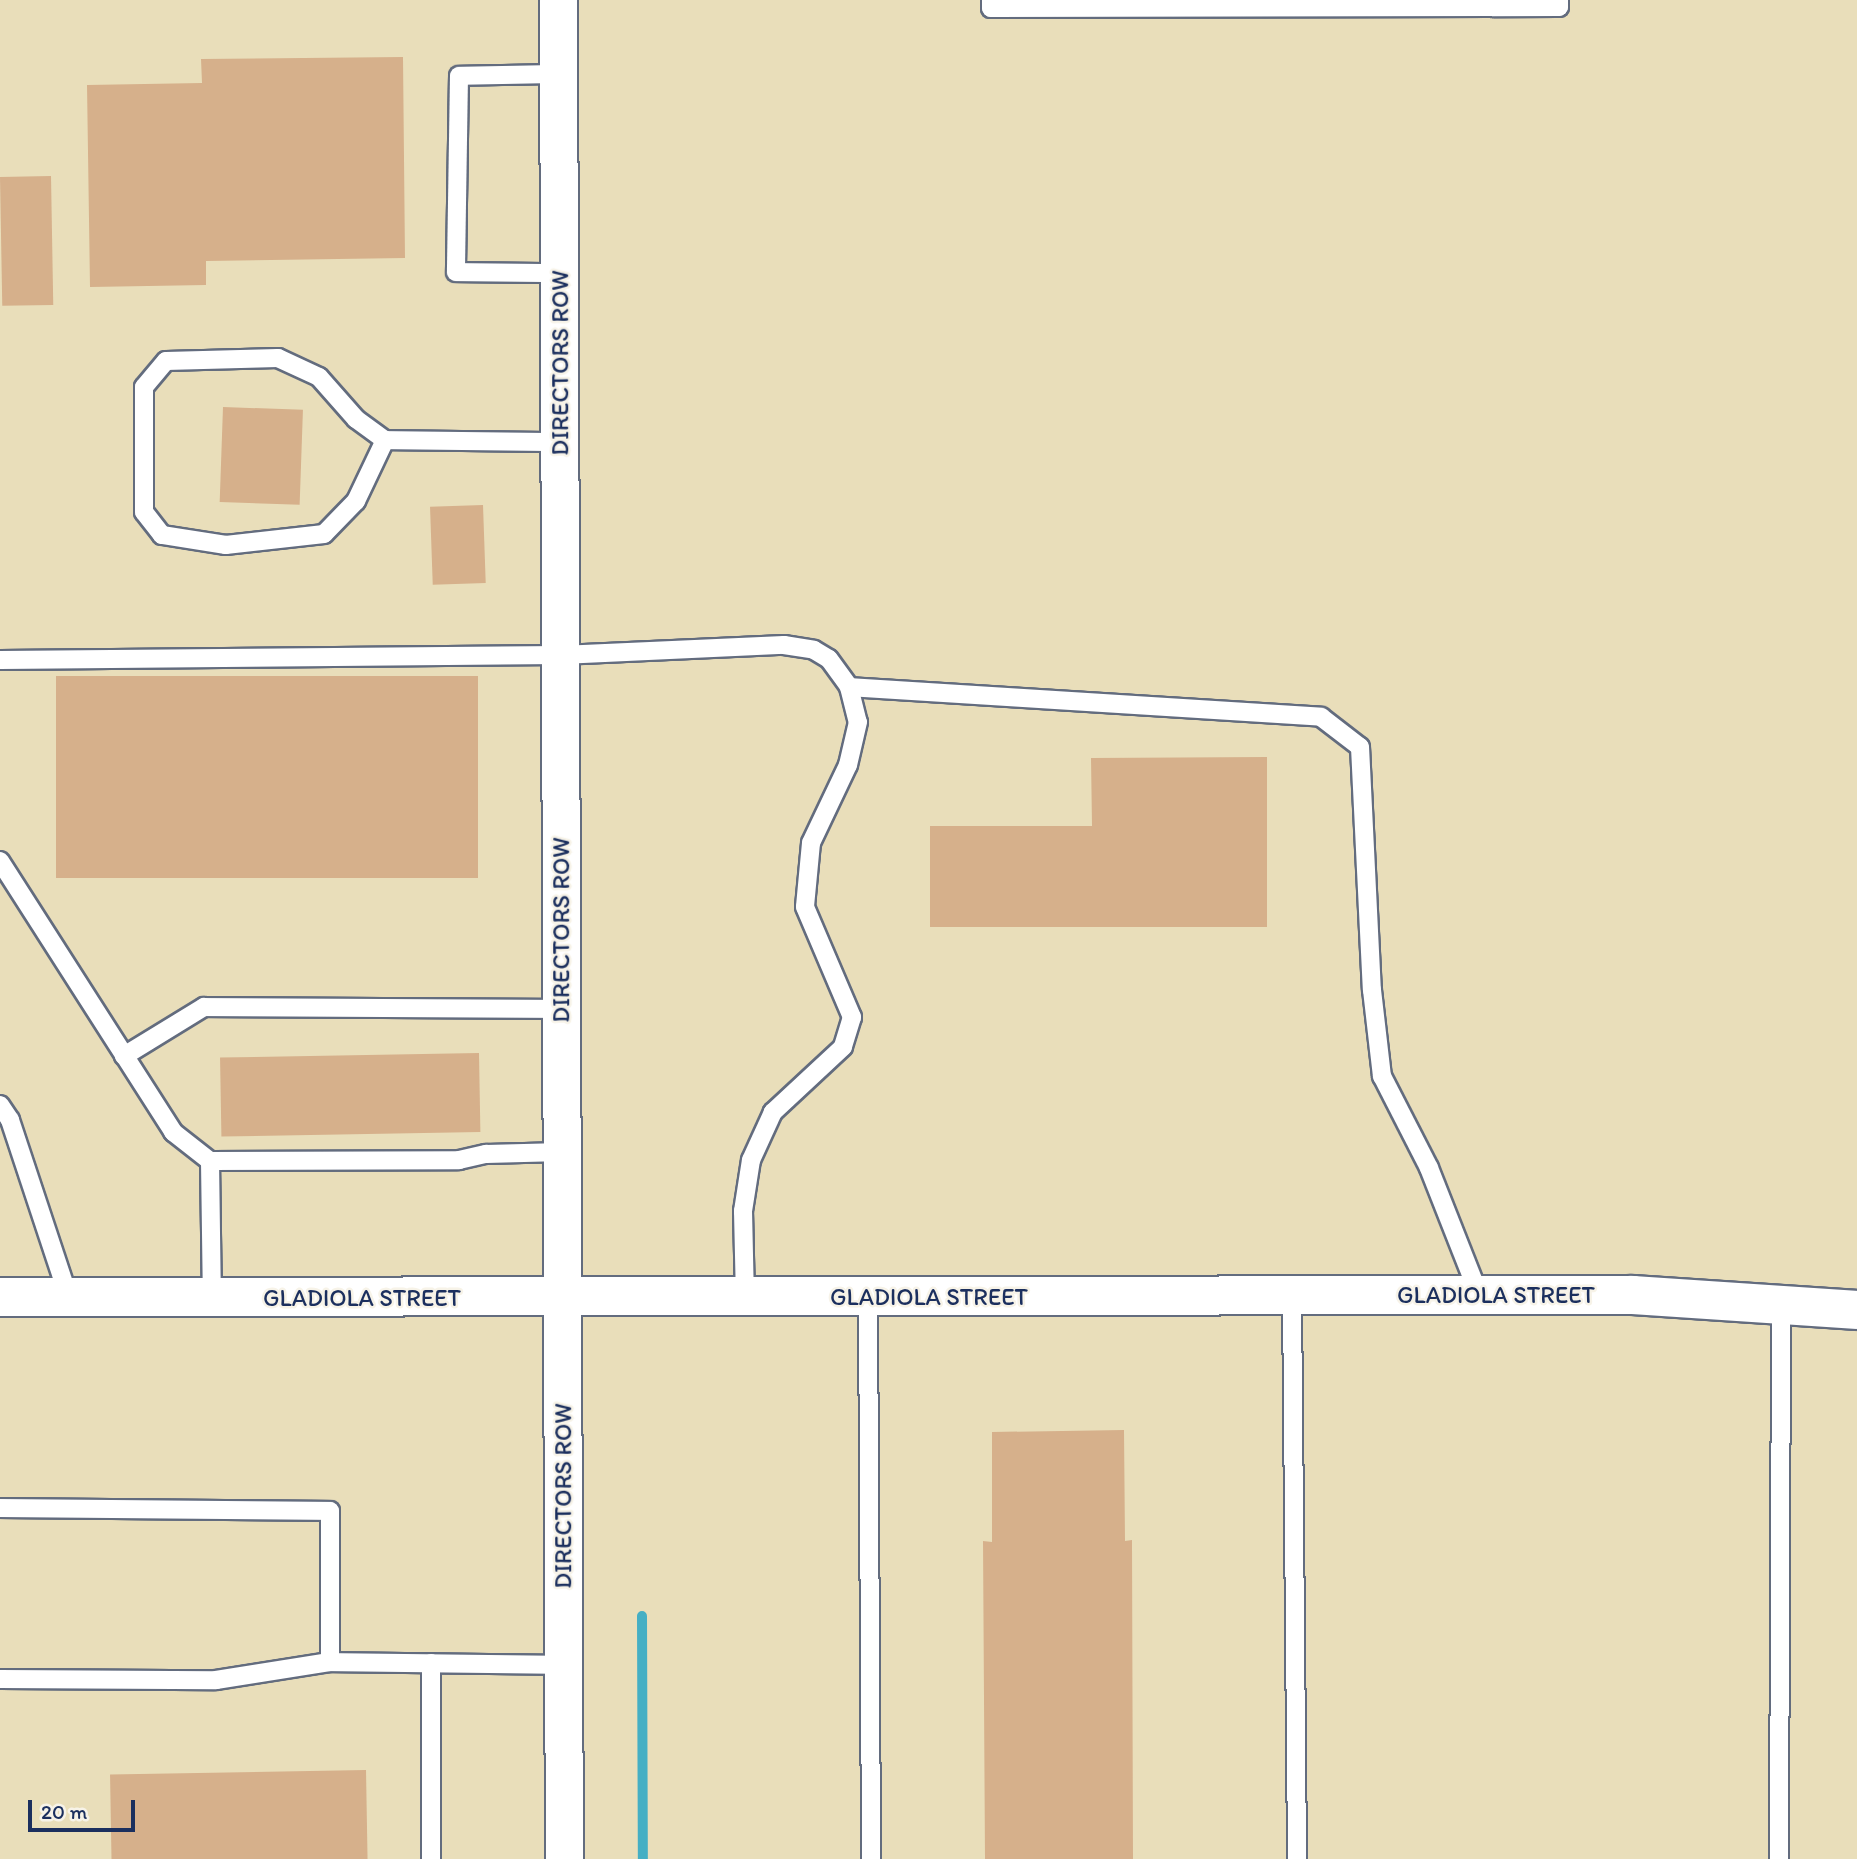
<!DOCTYPE html>
<html>
<head>
<meta charset="utf-8">
<style>
	body { margin:0 }
	#map { position:relative; width:1857px; height:1859px; overflow:hidden; background:#e9deba; font-family:Itim,sans-serif }
	div>[style] { position:absolute }
	.stream>* { height:10px; margin:-5px; padding:0 5px; transform-origin:5px; border-radius:5px; background:#45afc4 }
	.building>* { inset:0; background:#d6b08b; transform-origin:0 0 }
	.roads { filter:drop-shadow(2px 0 #636c7e) drop-shadow(-2px 0 #636c7e) drop-shadow(0 2px #636c7e) drop-shadow(0 -2px #636c7e) }
	.service>* { height:18px; margin:-9px; padding:0 9px; transform-origin:9px; border-radius:9px; background:#fff }
	.minor>* { height:37px; margin:-18.5px; padding:0 18.5px; transform-origin:18.5px; border-radius:18.5px; background:#fff }
	.tertiary>* { height:38px; margin:-19px; padding:0 19px; transform-origin:19px; border-radius:19px; background:#fff }
	span { translate:-50% -50%; white-space:nowrap; text-align:center; line-height:1.15; -webkit-text-stroke:5px #f7f3e8; paint-order:stroke }
	.street-label { font-size:24px; color:#1b2f5e }
	.scale { position:absolute; left:28px; top:1800px; width:107px; height:32px; box-sizing:border-box; border:4px solid #1b2f5e; border-top:0; padding-left:9px; font-size:21px; line-height:24px; white-space:nowrap; color:#1b2f5e; -webkit-text-stroke:5px #f7f3e8; paint-order:stroke }
</style>
</head>
<body>
<div id="map">
	<div class="stream">
		<div style="left:642px;top:1616px;width:243px;rotate:89.8deg"></div>
	</div>
	<div class="building">
		<div style="clip-path:polygon(403px 57px,405px 258px,206px 261px,206px 285px,90px 287px,87px 85px,202px 83px,201px 59px)"></div>
		<div style="left:51px;top:176px;width:129px;height:51px;rotate:89deg"></div>
		<div style="left:223px;top:407px;width:80px;height:95px;rotate:2deg"></div>
		<div style="left:483px;top:505px;width:78px;height:53px;rotate:88deg"></div>
		<div style="left:478px;top:676px;width:202px;height:422px;rotate:90deg"></div>
		<div style="clip-path:polygon(1267px 757px,1267px 927px,930px 927px,930px 826px,1092px 826px,1091px 758px)"></div>
		<div style="left:479px;top:1053px;width:79px;height:259px;rotate:89deg"></div>
		<div style="clip-path:polygon(1124px 1430px,1125px 1541px,1132px 1540px,1133px 1859px,985px 1859px,983px 1541px,992px 1542px,992px 1432px)"></div>
		<div style="left:366px;top:1770px;width:89px;height:256px;rotate:89deg"></div>
	</div>
	<div class="roads">
		<div class="service">
			<div style="left:991px;top:0;width:8px;rotate:90deg"></div>
			<div style="left:991px;top:8px;width:568px;rotate:-0.1deg"></div>
			<div style="left:1559px;top:7px;width:7px;rotate:-90deg"></div>
			<div style="left:559px;top:74px;width:100px;rotate:178.9deg"></div>
			<div style="left:459px;top:76px;width:196px;rotate:90.9deg"></div>
			<div style="left:456px;top:272px;width:103px;rotate:0.6deg"></div>
			<div style="left:385px;top:440px;width:68px;rotate:115.4deg"></div>
			<div style="left:356px;top:501px;width:46px;rotate:134.1deg"></div>
			<div style="left:324px;top:534px;width:99px;rotate:173.6deg"></div>
			<div style="left:226px;top:545px;width:65px;rotate:-171.1deg"></div>
			<div style="left:162px;top:535px;width:29px;rotate:-128deg"></div>
			<div style="left:144px;top:512px;width:125px;rotate:-90deg"></div>
			<div style="left:144px;top:387px;width:34px;rotate:-50deg"></div>
			<div style="left:166px;top:361px;width:112px;rotate:-1.5deg"></div>
			<div style="left:278px;top:358px;width:45px;rotate:24.9deg"></div>
			<div style="left:319px;top:377px;width:56px;rotate:48.6deg"></div>
			<div style="left:356px;top:419px;width:36px;rotate:36deg"></div>
			<div style="left:385px;top:440px;width:175px;rotate:0.7deg"></div>
			<div style="left:0;top:660px;width:561px;rotate:-0.51deg"></div>
			<div style="left:561px;top:655px;width:223px;rotate:-2.6deg"></div>
			<div style="left:784px;top:645px;width:30px;rotate:9deg"></div>
			<div style="left:814px;top:650px;width:17px;rotate:31deg"></div>
			<div style="left:829px;top:659px;width:34px;rotate:54deg"></div>
			<div style="left:849px;top:687px;width:36px;rotate:76deg"></div>
			<div style="left:858px;top:722px;width:44px;rotate:103.1deg"></div>
			<div style="left:848px;top:765px;width:86px;rotate:115.4deg"></div>
			<div style="left:811px;top:843px;width:64px;rotate:95.4deg"></div>
			<div style="left:805px;top:907px;width:120px;rotate:66.9deg"></div>
			<div style="left:852px;top:1017px;width:31px;rotate:107deg"></div>
			<div style="left:843px;top:1047px;width:96px;rotate:137.1deg"></div>
			<div style="left:773px;top:1112px;width:53px;rotate:114.6deg"></div>
			<div style="left:751px;top:1160px;width:52px;rotate:98.9deg"></div>
			<div style="left:743px;top:1211px;width:86px;rotate:88.7deg"></div>
			<div style="left:849px;top:687px;width:473px;rotate:3.6deg"></div>
			<div style="left:1321px;top:717px;width:49px;rotate:37.6deg"></div>
			<div style="left:1360px;top:747px;width:243px;rotate:87.2deg"></div>
			<div style="left:1372px;top:990px;width:87px;rotate:83.4deg"></div>
			<div style="left:1382px;top:1076px;width:103px;rotate:62.9deg"></div>
			<div style="left:1429px;top:1168px;width:136px;rotate:68.5deg"></div>
			<div style="left:0;top:861px;width:322px;rotate:57.4deg"></div>
			<div style="left:173px;top:1132px;width:47px;rotate:38.1deg"></div>
			<div style="left:210px;top:1161px;width:137px;rotate:89.2deg"></div>
			<div style="left:124px;top:1056px;width:94px;rotate:-31.5deg"></div>
			<div style="left:204px;top:1007px;width:358px;rotate:0.3deg"></div>
			<div style="left:0;top:1105px;width:18px;rotate:56deg"></div>
			<div style="left:10px;top:1120px;width:188px;rotate:71.7deg"></div>
			<div style="left:210px;top:1161px;width:249px;rotate:-0.2deg"></div>
			<div style="left:459px;top:1160px;width:28px;rotate:-13deg"></div>
			<div style="left:486px;top:1154px;width:76px;rotate:-1.5deg"></div>
			<div style="left:1292px;top:1295px;width:564px;rotate:89.49deg"></div>
			<div style="left:868px;top:1298px;width:561px;rotate:89.69deg"></div>
			<div style="left:0;top:1508px;width:330px;rotate:0.5deg"></div>
			<div style="left:330px;top:1511px;width:151px;rotate:90deg"></div>
			<div style="left:330px;top:1662px;width:234px;rotate:0.7deg"></div>
			<div style="left:431px;top:1663px;width:196px;rotate:90deg"></div>
			<div style="left:0;top:1679px;width:216px;rotate:0.3deg"></div>
			<div style="left:216px;top:1680px;width:115px;rotate:-9deg"></div>
			<div style="left:1779px;top:1859px;width:555px;rotate:-89.79deg"></div>
		</div>
		<div class="minor">
			<div style="left:558px;top:0;width:1859px;rotate:89.82deg"></div>
		</div>
		<div class="tertiary">
			<div style="left:0;top:1297px;width:1633px;rotate:-0.07deg"></div>
			<div style="left:1633px;top:1295px;width:225px;rotate:3.8deg"></div>
		</div>
	</div>
	<div class="street-label">
		<span style="left:560px;top:363px;rotate:-90deg">DIRECTORS ROW</span>
		<span style="left:561px;top:930px;rotate:-90deg">DIRECTORS ROW</span>
		<span style="left:1496px;top:1295px">GLADIOLA STREET</span>
		<span style="left:929px;top:1297px">GLADIOLA STREET</span>
		<span style="left:362px;top:1298px">GLADIOLA STREET</span>
		<span style="left:563px;top:1496px;rotate:-90deg">DIRECTORS ROW</span>
	</div>
	<div class="scale">20 m</div>
</div>
</body>
</html>
